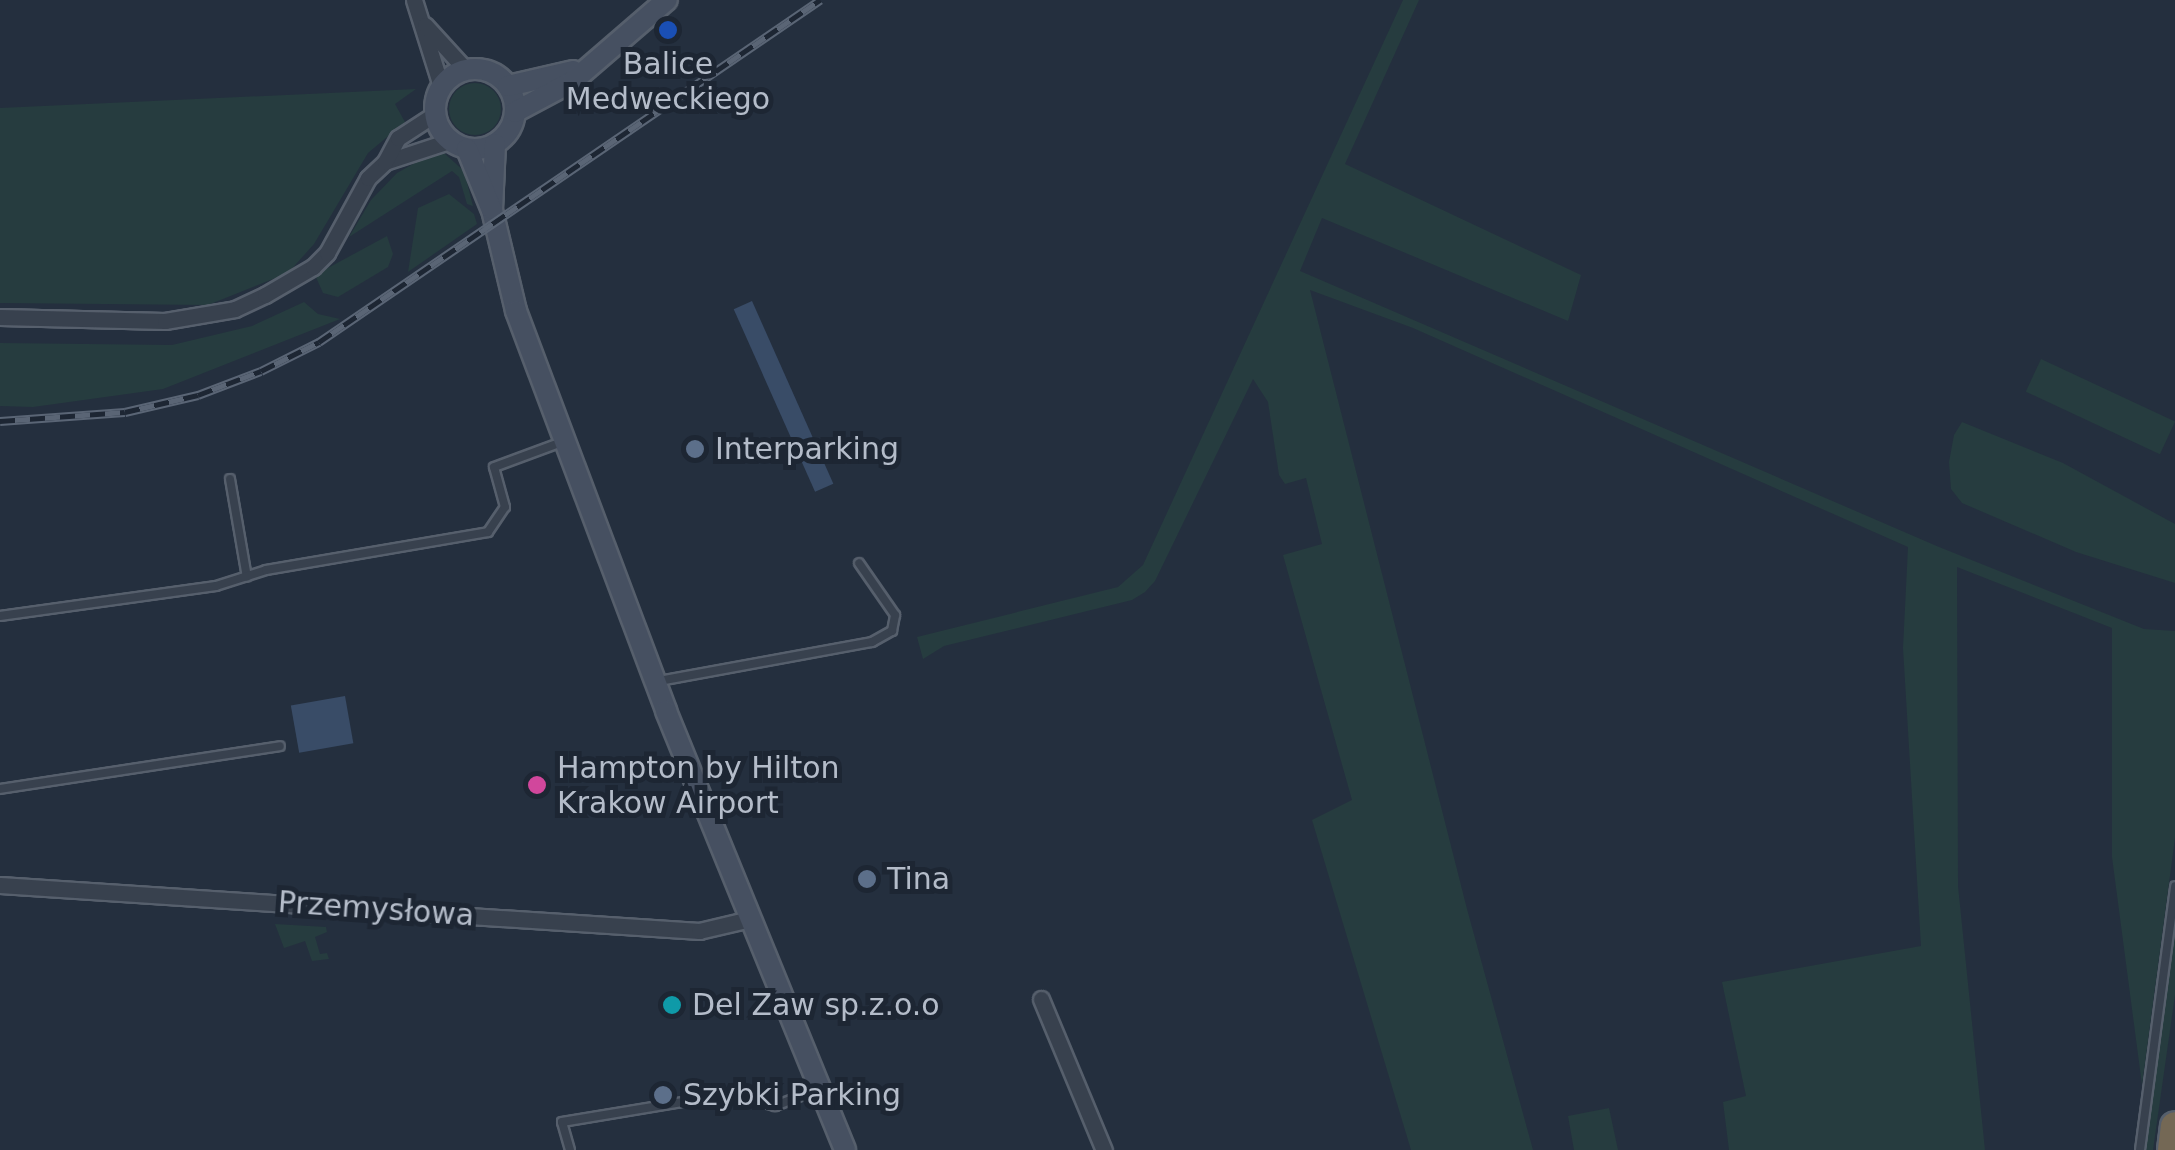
<!DOCTYPE html>
<html>
<head>
<meta charset="utf-8">
<style>
	body { margin:0 }
	#map { position:relative; width:2175px; height:1150px; overflow:hidden; background:#242f3e; font-family:"DejaVu Sans",sans-serif }
	div>[style] { position:absolute }
	.green>* { inset:0; background:#263c3f; transform-origin:0 0 }
	.round { border-radius:50% }
	.water>* { inset:0; background:#394c67; transform-origin:0 0 }
	.roads { filter:drop-shadow(2px 0 #565f6c) drop-shadow(-2px 0 #565f6c) drop-shadow(0 2px #565f6c) drop-shadow(0 -2px #565f6c) }
	.service>* { height:8px; margin:-4px; padding:0 4px; transform-origin:4px; border-radius:4px; background:#38414e }
	.minor>* { height:15px; margin:-7.5px; padding:0 7.5px; transform-origin:7.5px; border-radius:7.5px; background:#38414e }
	.secondary>* { height:20px; margin:-10px; padding:0 10px; transform-origin:10px; border-radius:10px; background:#465061 }
	.secondary>.ring { margin:-10px; padding:0; box-sizing:content-box; background:none; border:20px solid #465061; border-radius:50% }
	.motorway>* { height:28px; margin:-14px; padding:0 14px; transform-origin:14px; border-radius:14px; background:#746855 }
	.rail>* { height:9px; margin-top:-4.5px; transform-origin:0; background:repeating-linear-gradient(90deg,#1d2633 0 15px,#5a6575 0 30px); box-sizing:border-box; border-block:2px solid #5a6575 }
	.dots>* { width:28px; height:28px; translate:-50% -50%; box-sizing:border-box; border:5px solid #1d2633; border-radius:50% }
	span { translate:-50% -50%; white-space:nowrap; text-align:center; line-height:1.15; -webkit-text-stroke:10px #1d2633; paint-order:stroke }
	.poi-label { font-size:30px; color:#b4bcc9 }
	.left { translate:0 -50%; text-align:left }
	.street-label { font-size:30px; color:#b4bcc9 }
</style>
</head>
<body>
<div id="map">
	<div class="green">
		<div style="clip-path:polygon(1403px 0,1419px 0,1345px 164px,1581px 275px,1568px 321px,1322px 218px,1300px 271px,1939px 547px,2144px 629px,2175px 631px,2175px 838px,2142px 1085px,2112px 857px,2112px 628px,1957px 567px,1958px 886px,1985px 1150px,1729px 1150px,1723px 1102px,1746px 1096px,1722px 982px,1921px 946px,1903px 648px,1908px 547px,1413px 328px,1310px 290px,1467px 909px,1533px 1150px,1411px 1150px,1312px 820px,1352px 800px,1283px 555px,1322px 544px,1306px 478px,1285px 484px,1279px 475px,1268px 402px,1253px 379px,1155px 581px,1145px 592px,1132px 600px,944px 646px,923px 659px,917px 637px,1118px 587px,1143px 565px)"></div>
		<div class="round" style="left:449px;top:83px;width:52px;height:52px"></div>
		<div style="clip-path:polygon(416px 89px,395px 104px,405px 122px,368px 153px,314px 244px,288px 273px,208px 305px,0 303px,0 108px)"></div>
		<div style="clip-path:polygon(444px 153px,464px 171px,473px 206px,467px 204px,459px 177px,452px 171px,349px 237px,371px 200px,397px 173px,431px 154px)"></div>
		<div style="clip-path:polygon(449px 194px,474px 214px,477px 224px,408px 272px,418px 208px)"></div>
		<div style="clip-path:polygon(387px 236px,393px 254px,388px 267px,338px 297px,323px 293px,315px 275px)"></div>
		<div style="clip-path:polygon(304px 302px,318px 314px,340px 319px,163px 389px,33px 407px,0 406px,0 343px,172px 345px,252px 326px)"></div>
		<div style="left:2041px;top:359px;width:148px;height:36px;rotate:25deg"></div>
		<div style="clip-path:polygon(1962px 422px,2063px 463px,2175px 524px,2175px 583px,2076px 552px,1962px 503px,1951px 489px,1949px 462px,1954px 435px)"></div>
		<div style="clip-path:polygon(2175px 922px,2175px 995px,2153px 1150px,2146px 1150px)"></div>
		<div style="clip-path:polygon(275px 924px,326px 927px,327px 932px,315px 937px,320px 954px,327px 953px,329px 959px,312px 961px,305px 941px,284px 948px)"></div>
		<div style="clip-path:polygon(1609px 1108px,1618px 1150px,1574px 1150px,1568px 1116px)"></div>
	</div>
	<div class="water">
		<div style="left:752px;top:301px;width:200px;height:20px;rotate:66deg"></div>
		<div style="left:345px;top:696px;width:48px;height:55px;rotate:80deg"></div>
	</div>
	<div class="roads">
		<div class="service">
			<div style="left:230px;top:479px;width:99px;rotate:80.2deg"></div>
			<div style="left:0;top:616px;width:218px;rotate:-7.9deg"></div>
			<div style="left:216px;top:586px;width:52px;rotate:-17.7deg"></div>
			<div style="left:266px;top:570px;width:225px;rotate:-9.7deg"></div>
			<div style="left:488px;top:532px;width:30px;rotate:-56deg"></div>
			<div style="left:505px;top:507px;width:41px;rotate:-105.4deg"></div>
			<div style="left:494px;top:467px;width:72px;rotate:-20.2deg"></div>
			<div style="left:659px;top:681px;width:217px;rotate:-10.4deg"></div>
			<div style="left:872px;top:642px;width:23px;rotate:-29deg"></div>
			<div style="left:892px;top:631px;width:16px;rotate:-79deg"></div>
			<div style="left:895px;top:615px;width:63px;rotate:-124.7deg"></div>
			<div style="left:0;top:789px;width:283px;rotate:-8.7deg"></div>
			<div style="left:570px;top:1150px;width:29px;rotate:-106deg"></div>
			<div style="left:562px;top:1122px;width:172px;rotate:-9.4deg"></div>
			<div style="left:732px;top:1094px;width:45px;rotate:15.6deg"></div>
			<div style="left:775px;top:1106px;width:47px;rotate:-21.1deg"></div>
			<div style="left:2140px;top:1150px;width:266px;rotate:-82.4deg"></div>
		</div>
		<div class="minor">
			<div style="left:414px;top:0;width:90px;rotate:72.6deg"></div>
			<div style="left:425px;top:25px;width:61px;rotate:47.7deg"></div>
			<div style="left:385px;top:162px;width:67px;rotate:-18.2deg"></div>
			<div style="left:0;top:317px;width:165px;rotate:1.4deg"></div>
			<div style="left:165px;top:321px;width:71px;rotate:-9.7deg"></div>
			<div style="left:235px;top:309px;width:33px;rotate:-25deg"></div>
			<div style="left:265px;top:295px;width:56px;rotate:-30.3deg"></div>
			<div style="left:313px;top:267px;width:20px;rotate:-45deg"></div>
			<div style="left:327px;top:253px;width:85px;rotate:-61.3deg"></div>
			<div style="left:368px;top:178px;width:23px;rotate:-43deg"></div>
			<div style="left:385px;top:162px;width:27px;rotate:-62deg"></div>
			<div style="left:398px;top:138px;width:44px;rotate:-33deg"></div>
			<div style="left:0;top:885px;width:701px;rotate:3.77deg"></div>
			<div style="left:699px;top:931px;width:52px;rotate:-13.2deg"></div>
			<div style="left:1041px;top:999px;width:164px;rotate:67.4deg"></div>
		</div>
		<div class="secondary">
			<div class="ring" style="left:435px;top:69px;width:60px;height:60px"></div>
			<div style="left:508px;top:86px;width:67px;rotate:-13deg"></div>
			<div style="left:515px;top:112px;width:66px;rotate:-28.1deg"></div>
			<div style="left:573px;top:81px;width:124px;rotate:-40.8deg"></div>
			<div style="left:495px;top:144px;width:66px;rotate:92.6deg"></div>
			<div style="left:492px;top:210px;width:104px;rotate:76.6deg"></div>
			<div style="left:516px;top:311px;width:427px;rotate:69.4deg"></div>
			<div style="left:666px;top:711px;width:474px;rotate:67.8deg"></div>
			<div style="left:467px;top:149px;width:64px;rotate:67.9deg"></div>
		</div>
		<div class="motorway">
			<div style="left:2172px;top:1150px;width:24px;rotate:-83deg"></div>
		</div>
	</div>
	<div class="rail">
		<div style="left:0;top:421px;width:125px;rotate:-4.1deg"></div>
		<div style="left:125px;top:412px;width:75px;rotate:-13.1deg"></div>
		<div style="left:198px;top:395px;width:67px;rotate:-20.9deg"></div>
		<div style="left:261px;top:371px;width:65px;rotate:-26.6deg"></div>
		<div style="left:319px;top:342px;width:607px;rotate:-34.32deg"></div>
	</div>
	<div class="dots">
		<div style="left:668px;top:30px;background:#1a4fb4"></div>
		<div style="left:695px;top:449px;background:#5c6f8a"></div>
		<div style="left:537px;top:785px;background:#d1479c"></div>
		<div style="left:867px;top:879px;background:#5c6f8a"></div>
		<div style="left:672px;top:1005px;background:#0f9aa8"></div>
		<div style="left:663px;top:1095px;background:#5c6f8a"></div>
	</div>
	<div class="poi-label">
		<span style="left:668px;top:81px">Balice<br>Medweckiego</span>
		<span class="left" style="left:715px;top:449px">Interparking</span>
		<span class="left" style="left:557px;top:785px">Hampton by Hilton<br>Krakow Airport</span>
		<span class="left" style="left:887px;top:879px">Tina</span>
		<span class="left" style="left:692px;top:1005px">Del Zaw sp.z.o.o</span>
		<span class="left" style="left:683px;top:1095px">Szybki Parking</span>
	</div>
	<div class="street-label">
		<span style="left:376px;top:909px;rotate:4deg">Przemysłowa</span>
	</div>
</div>
</body>
</html>
